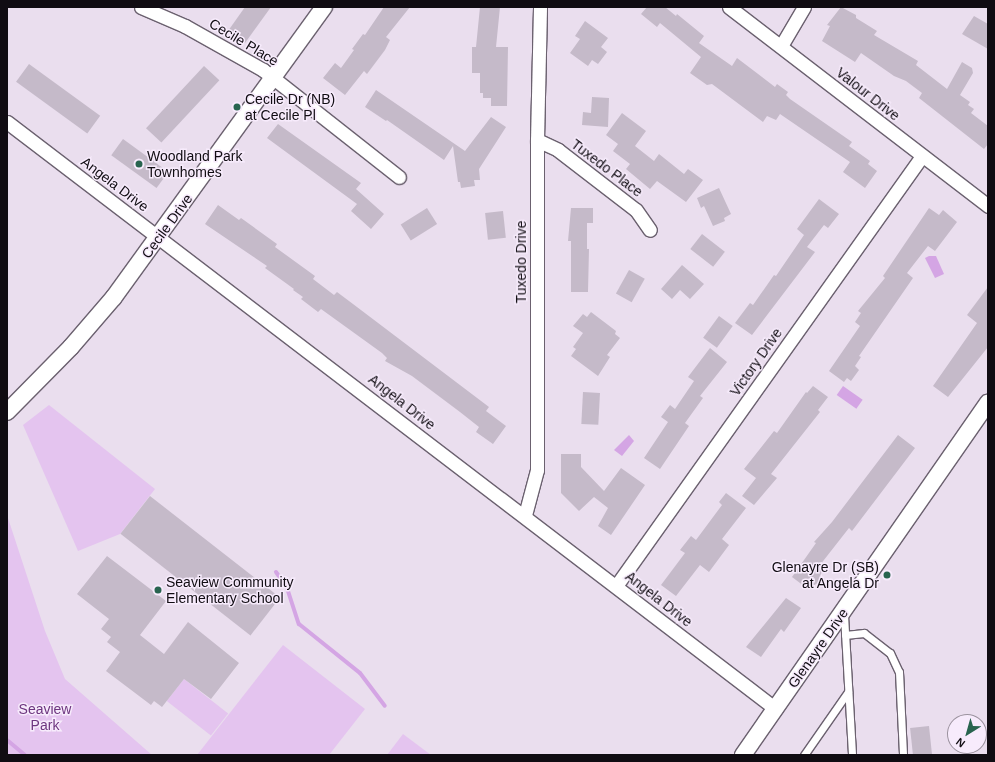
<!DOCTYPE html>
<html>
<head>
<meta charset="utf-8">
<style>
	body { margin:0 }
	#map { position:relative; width:995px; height:762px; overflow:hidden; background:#eadeee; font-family:Helvetica,sans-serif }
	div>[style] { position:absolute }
	.green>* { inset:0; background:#e4c4ef; transform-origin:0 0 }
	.water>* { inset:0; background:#d4a5e4; transform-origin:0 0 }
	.stream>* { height:4px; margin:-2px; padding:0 2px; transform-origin:2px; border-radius:2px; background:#d4a5e4 }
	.building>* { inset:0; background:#c5bac9; transform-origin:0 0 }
	.roads { filter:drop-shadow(1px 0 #6b616f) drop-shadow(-1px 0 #6b616f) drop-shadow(0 1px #6b616f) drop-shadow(0 -1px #6b616f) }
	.service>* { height:7px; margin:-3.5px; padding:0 3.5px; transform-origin:3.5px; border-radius:3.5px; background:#fff }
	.minor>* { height:13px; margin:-6.5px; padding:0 6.5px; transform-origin:6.5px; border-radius:6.5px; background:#fff }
	.tertiary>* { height:16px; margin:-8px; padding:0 8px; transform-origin:8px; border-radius:8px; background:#fff }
	.dots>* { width:11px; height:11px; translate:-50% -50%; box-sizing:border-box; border:2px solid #f7ebfc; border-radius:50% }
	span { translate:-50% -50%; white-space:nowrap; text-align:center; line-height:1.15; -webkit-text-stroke:3px #f7ebfc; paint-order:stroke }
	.street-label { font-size:14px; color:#100c12 }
	.poi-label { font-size:14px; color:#100c12 }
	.left { translate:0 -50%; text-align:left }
	.right { translate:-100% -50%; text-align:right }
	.park-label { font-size:14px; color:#6d357f }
	.frame { position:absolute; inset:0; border:8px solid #100c12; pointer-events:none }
	.north { position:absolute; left:947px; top:714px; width:40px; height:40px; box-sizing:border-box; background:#f7ebfc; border:1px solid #9b929e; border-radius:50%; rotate:217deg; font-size:11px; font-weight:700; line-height:16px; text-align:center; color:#100c12 }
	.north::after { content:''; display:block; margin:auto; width:14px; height:18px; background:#28644f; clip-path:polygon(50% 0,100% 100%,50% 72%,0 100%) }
</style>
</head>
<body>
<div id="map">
	<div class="green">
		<div style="clip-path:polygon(49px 405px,155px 489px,120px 534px,78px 551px,23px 425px)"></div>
		<div style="clip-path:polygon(7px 515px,45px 631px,65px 679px,152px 755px,7px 755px)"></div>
		<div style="clip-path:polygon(283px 645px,365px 709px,329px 755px,197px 755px)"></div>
		<div style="left:184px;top:679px;width:56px;height:28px;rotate:38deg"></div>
		<div style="clip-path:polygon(403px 734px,431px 755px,387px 755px)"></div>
	</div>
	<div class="water">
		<div style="clip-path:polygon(929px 256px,936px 256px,944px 274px,935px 278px,925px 258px)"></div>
		<div style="left:843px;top:386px;width:24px;height:11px;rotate:35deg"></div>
		<div style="clip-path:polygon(629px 435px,634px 441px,622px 456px,614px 450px)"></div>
	</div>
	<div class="stream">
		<div style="left:276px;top:572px;width:19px;rotate:55deg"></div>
		<div style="left:287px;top:588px;width:38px;rotate:72deg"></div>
		<div style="left:299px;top:624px;width:78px;rotate:38.8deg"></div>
		<div style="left:360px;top:673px;width:41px;rotate:52.9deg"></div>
		<div style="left:7px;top:740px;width:23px;rotate:40deg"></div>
	</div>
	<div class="building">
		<div style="clip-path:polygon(245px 7px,271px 7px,245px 43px,228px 31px)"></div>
		<div style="clip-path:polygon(384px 7px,410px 7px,386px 37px,390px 40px,385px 50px,367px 74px,364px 71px,345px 95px,323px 78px,335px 63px,341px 68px,354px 50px,352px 49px,363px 34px,365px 35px)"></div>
		<div style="clip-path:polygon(480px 7px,500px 7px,496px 47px,508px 47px,507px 106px,491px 106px,491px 98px,483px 98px,483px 93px,480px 93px,480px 73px,472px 73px,472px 47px,476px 47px)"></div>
		<div style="clip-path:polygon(647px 7px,665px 7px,676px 16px,677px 14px,704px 36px,699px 43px,732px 66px,737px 58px,775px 87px,777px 84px,788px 92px,786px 95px,790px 99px,852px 142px,849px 146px,870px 161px,868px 164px,877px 171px,865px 188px,843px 172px,850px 162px,780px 114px,776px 120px,767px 116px,763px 122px,712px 84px,707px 85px,690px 73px,701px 57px,660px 23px,657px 27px,641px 14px)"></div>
		<div style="clip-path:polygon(841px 7px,856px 15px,856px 18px,877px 31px,874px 35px,918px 61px,916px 65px,947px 89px,962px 62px,972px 68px,973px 73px,960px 95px,970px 102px,968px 105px,974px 109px,971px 113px,988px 126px,988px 144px,984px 149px,919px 98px,922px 93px,906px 81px,894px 76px,861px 53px,855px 62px,822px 41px,830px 26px,827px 25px)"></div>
		<div style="clip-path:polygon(974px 16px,988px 24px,988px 49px,962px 34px)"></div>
		<div style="clip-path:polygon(585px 21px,608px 38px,601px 47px,607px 52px,598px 64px,592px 60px,588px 66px,570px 53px,580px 39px,575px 36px)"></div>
		<div style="left:29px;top:64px;width:88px;height:22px;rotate:36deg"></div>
		<div style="left:204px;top:66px;width:21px;height:85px;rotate:43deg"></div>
		<div style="clip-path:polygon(376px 90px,465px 151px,491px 117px,506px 127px,479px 169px,480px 180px,474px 180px,475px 186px,461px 188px,460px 182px,458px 182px,453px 146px,444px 160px,387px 120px,386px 121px,365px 107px)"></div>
		<div style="clip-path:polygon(592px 97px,609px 98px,608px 127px,582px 125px,583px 112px,591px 113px)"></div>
		<div style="clip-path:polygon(622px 113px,646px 131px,635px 146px,654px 161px,659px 154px,684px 174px,688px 169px,703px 180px,686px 202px,657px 181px,650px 189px,626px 169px,630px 164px,613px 151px,618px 144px,606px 135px)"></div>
		<div style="clip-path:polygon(278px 124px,361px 183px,356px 189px,384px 214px,371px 229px,351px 211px,357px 204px,267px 138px)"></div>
		<div style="left:123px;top:139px;width:56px;height:20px;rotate:36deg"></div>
		<div style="clip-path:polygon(719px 188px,731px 214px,724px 218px,725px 221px,713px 226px,704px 206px,701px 208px,697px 198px)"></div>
		<div style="clip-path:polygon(819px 199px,839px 214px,828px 228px,824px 225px,807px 247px,815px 252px,752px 335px,735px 323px,750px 303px,753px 305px,774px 275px,776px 276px,804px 235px,797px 229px)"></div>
		<div style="clip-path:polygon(218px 205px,239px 220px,241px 218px,277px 244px,275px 247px,315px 276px,313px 279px,334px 295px,337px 292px,353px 304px,489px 407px,486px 411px,506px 426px,493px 444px,476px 432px,479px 427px,460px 412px,412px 376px,385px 361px,387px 358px,382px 353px,321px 309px,318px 312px,301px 299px,303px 297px,293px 290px,294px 289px,265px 268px,267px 266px,205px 224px)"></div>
		<div style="left:427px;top:208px;width:19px;height:31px;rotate:58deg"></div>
		<div style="clip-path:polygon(571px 208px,593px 208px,593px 223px,587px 223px,587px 249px,589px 249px,588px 292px,571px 292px,571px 241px,568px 241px)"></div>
		<div style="clip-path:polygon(929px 208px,939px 215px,943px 210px,957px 222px,935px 251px,928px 246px,907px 273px,913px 278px,859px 356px,861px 357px,855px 366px,859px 370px,851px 381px,847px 378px,844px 382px,829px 371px,860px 326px,855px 322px,861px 313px,858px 311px,885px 278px,883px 276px)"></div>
		<div style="left:503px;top:211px;width:27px;height:18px;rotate:84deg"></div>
		<div style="left:702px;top:234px;width:29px;height:19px;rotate:38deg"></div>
		<div style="clip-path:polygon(682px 265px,704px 284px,690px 299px,680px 290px,672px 299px,661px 289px)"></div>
		<div style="left:629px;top:270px;width:18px;height:27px;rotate:29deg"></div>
		<div style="clip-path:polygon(988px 287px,988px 347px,948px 397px,933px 386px,977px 323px,967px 315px)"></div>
		<div style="clip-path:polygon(591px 312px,616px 331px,615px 334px,620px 338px,607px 355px,610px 357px,598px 376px,571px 356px,576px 349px,573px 347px,583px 333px,573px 326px,583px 314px,587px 317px)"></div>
		<div style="left:719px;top:316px;width:17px;height:27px;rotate:36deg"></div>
		<div style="clip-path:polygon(710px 348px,727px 362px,700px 396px,703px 398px,685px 423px,689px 426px,660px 469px,644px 458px,668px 422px,661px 417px,670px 405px,675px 409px,694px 381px,688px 377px)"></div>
		<div style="clip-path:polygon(813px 386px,828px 397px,818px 410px,820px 412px,771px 474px,777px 478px,754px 505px,742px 496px,756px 478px,744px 469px,774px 431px,777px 433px,806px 392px,807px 393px)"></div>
		<div style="left:583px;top:392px;width:17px;height:32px;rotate:3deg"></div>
		<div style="clip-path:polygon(898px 435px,915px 448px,852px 531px,849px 528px,820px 565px,824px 567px,820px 576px,824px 579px,808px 589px,792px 577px,816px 543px,814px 542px,832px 522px)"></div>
		<div style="clip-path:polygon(561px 454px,581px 454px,581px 467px,604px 491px,621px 468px,645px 485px,611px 535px,598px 526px,608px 508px,594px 497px,579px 511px,561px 493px)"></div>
		<div style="clip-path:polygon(726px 493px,746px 508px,722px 539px,729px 545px,709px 572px,700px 565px,676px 596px,661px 585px,685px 553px,680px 550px,691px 536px,696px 540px,722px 505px,719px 502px)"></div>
		<div style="left:150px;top:496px;width:165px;height:48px;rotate:38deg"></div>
		<div style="clip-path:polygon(107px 556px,166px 601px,140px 635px,164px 654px,188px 622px,239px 663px,211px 699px,184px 679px,162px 707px,154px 701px,151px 705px,106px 671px,120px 652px,107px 642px,111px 637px,101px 629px,109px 619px,77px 594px)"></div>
		<div style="clip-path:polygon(786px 598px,801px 608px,784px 632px,781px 629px,761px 657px,746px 647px)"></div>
		<div style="left:929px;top:726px;width:29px;height:19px;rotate:84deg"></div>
	</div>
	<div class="roads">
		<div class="service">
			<div style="left:844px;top:615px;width:140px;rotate:86.7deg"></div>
			<div style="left:845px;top:635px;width:19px;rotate:-6deg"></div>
			<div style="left:864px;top:633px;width:33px;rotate:38deg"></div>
			<div style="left:890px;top:653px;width:21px;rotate:65deg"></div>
			<div style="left:899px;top:672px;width:83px;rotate:87.2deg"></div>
			<div style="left:804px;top:755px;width:77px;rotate:-55.1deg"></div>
		</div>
		<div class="minor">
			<div style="left:141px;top:7px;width:48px;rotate:23.4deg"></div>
			<div style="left:185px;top:26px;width:90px;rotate:29.4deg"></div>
			<div style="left:263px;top:70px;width:173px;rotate:38.2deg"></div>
			<div style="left:729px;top:7px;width:327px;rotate:37.5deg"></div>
			<div style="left:781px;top:46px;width:45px;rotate:-59.5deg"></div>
			<div style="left:7px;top:122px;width:967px;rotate:37.36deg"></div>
			<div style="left:537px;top:140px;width:23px;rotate:25deg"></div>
			<div style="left:558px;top:150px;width:98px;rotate:37.6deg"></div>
			<div style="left:636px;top:210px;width:24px;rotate:55deg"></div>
			<div style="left:525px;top:515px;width:47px;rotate:-75.1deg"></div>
			<div style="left:537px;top:470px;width:330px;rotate:-90deg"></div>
			<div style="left:537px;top:140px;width:133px;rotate:-88.7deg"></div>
			<div style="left:616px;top:586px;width:528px;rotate:-54.56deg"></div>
		</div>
		<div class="tertiary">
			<div style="left:7px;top:412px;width:91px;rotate:-45.4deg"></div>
			<div style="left:71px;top:347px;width:66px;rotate:-49.3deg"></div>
			<div style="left:114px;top:297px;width:358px;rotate:-54.1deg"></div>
			<div style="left:743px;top:755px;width:429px;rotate:-55.2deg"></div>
		</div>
	</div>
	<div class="dots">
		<div style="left:237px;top:107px;background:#28644f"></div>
		<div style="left:139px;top:164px;background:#28644f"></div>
		<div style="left:887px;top:575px;background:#28644f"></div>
		<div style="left:158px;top:590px;background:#28644f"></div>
	</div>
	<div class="street-label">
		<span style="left:244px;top:42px;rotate:31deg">Cecile Place</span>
		<span style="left:868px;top:94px;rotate:38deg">Valour Drive</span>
		<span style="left:607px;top:168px;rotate:37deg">Tuxedo Place</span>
		<span style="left:115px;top:184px;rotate:37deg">Angela Drive</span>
		<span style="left:167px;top:226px;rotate:-54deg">Cecile Drive</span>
		<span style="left:521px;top:262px;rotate:-90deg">Tuxedo Drive</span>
		<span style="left:756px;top:362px;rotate:-55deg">Victory Drive</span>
		<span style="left:402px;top:402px;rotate:38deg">Angela Drive</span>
		<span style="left:659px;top:599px;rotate:38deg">Angela Drive</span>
		<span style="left:818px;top:648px;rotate:-55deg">Glenayre Drive</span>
	</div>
	<div class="poi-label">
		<span class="left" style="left:245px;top:107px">Cecile Dr (NB)<br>at Cecile Pl</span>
		<span class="left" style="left:147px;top:164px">Woodland Park<br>Townhomes</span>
		<span class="right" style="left:879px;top:575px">Glenayre Dr (SB)<br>at Angela Dr</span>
		<span class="left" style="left:166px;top:590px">Seaview Community<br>Elementary School</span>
	</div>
	<div class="park-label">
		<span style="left:45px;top:717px">Seaview<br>Park</span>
	</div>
	<div class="frame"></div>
	<div class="north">N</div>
</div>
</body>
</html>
